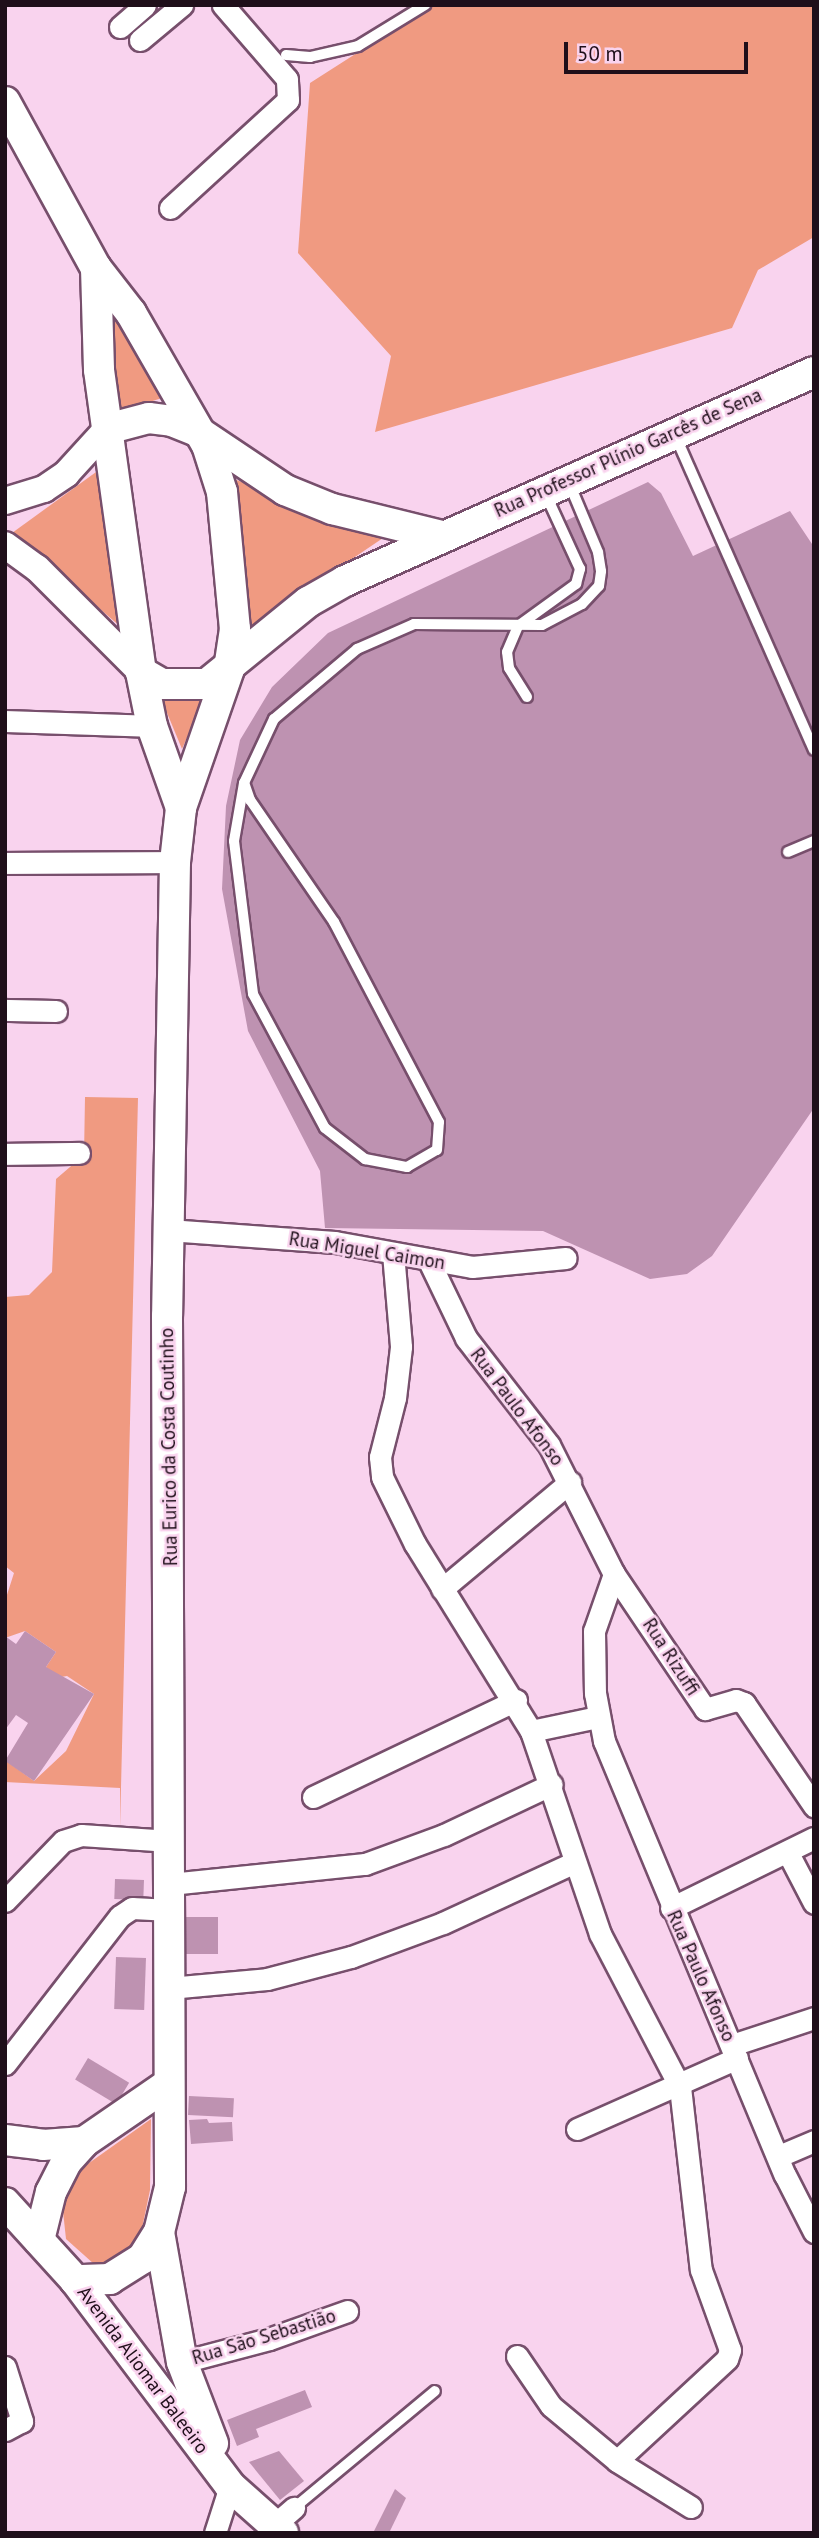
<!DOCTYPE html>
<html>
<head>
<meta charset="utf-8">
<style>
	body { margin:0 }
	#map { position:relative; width:819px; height:2538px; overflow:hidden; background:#f9d3ee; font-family:"PT Sans",sans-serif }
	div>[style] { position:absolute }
	.green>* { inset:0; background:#f09a81 }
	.building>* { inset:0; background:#be92b1; transform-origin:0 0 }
	.roads { filter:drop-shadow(2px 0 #774f6c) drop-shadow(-2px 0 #774f6c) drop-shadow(0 2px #774f6c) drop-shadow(0 -2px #774f6c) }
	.service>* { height:10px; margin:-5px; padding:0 5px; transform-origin:5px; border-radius:5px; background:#fff }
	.minor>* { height:21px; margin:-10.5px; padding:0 10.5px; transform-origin:10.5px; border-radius:10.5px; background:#fff }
	.tertiary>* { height:26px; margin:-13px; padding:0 13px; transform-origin:13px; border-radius:13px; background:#fff }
	.secondary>* { height:30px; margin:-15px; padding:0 15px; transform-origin:15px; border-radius:15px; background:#fff }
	span { translate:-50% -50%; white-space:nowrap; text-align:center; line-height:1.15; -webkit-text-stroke:5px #f9d3ee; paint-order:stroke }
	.street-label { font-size:19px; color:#1f0f1a }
	.frame { position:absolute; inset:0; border:7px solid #1f0f1a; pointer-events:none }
	.scale { position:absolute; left:564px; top:42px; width:184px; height:32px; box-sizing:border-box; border:4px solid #1f0f1a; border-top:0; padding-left:9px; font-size:21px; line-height:24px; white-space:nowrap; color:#1f0f1a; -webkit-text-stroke:5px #f9d3ee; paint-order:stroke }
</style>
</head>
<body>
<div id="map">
	<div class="green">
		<div style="clip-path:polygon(432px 5px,814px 5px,814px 237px,758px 270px,732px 328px,375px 432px,391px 356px,298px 253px,310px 83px)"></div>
		<div style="clip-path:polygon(106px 299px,162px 398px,121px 411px)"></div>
		<div style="clip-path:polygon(103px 467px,122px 628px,12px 533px)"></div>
		<div style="clip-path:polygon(231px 478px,386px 536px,247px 630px)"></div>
		<div style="clip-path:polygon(160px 696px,203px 701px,182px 749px)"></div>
		<div style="clip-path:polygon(85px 1097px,138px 1098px,120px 1828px,120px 1788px,5px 1782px,5px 1760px,34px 1781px,66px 1751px,94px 1694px,67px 1676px,49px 1679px,46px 1667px,56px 1652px,25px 1631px,5px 1638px,5px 1601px,14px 1573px,5px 1566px,5px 1297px,29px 1295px,52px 1272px,56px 1179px,84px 1155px)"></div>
		<div style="clip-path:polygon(151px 2119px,150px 2190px,139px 2243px,116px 2261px,94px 2264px,66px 2239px,62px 2202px,75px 2173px)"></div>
	</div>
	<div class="building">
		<div style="clip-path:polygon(648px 482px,661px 493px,693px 556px,790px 511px,814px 547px,814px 1108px,712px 1256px,687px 1274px,650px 1279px,543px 1231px,325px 1228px,320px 1171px,248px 1031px,222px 889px,226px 806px,240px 740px,272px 687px,328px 633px)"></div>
		<div style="clip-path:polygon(25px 1631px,56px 1652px,46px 1667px,94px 1694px,34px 1781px,5px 1761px,28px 1723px,16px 1715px,5px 1730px,5px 1636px,16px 1644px)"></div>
		<div style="left:115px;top:1879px;width:29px;height:20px;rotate:2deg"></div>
		<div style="left:184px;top:1917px;width:34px;height:37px"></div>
		<div style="left:116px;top:1957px;width:30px;height:52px;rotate:2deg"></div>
		<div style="left:88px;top:2058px;width:48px;height:25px;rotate:31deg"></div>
		<div style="left:189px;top:2096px;width:45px;height:19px;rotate:3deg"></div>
		<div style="clip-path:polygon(207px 2119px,209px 2123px,232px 2122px,233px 2141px,191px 2144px,189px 2120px)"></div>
		<div style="clip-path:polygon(305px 2390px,312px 2407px,256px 2429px,259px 2437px,237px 2446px,227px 2420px)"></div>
		<div style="clip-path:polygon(279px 2451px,304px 2481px,280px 2500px,249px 2462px)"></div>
		<div style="clip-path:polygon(395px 2489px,406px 2498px,389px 2533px,373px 2533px)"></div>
	</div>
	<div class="roads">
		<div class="service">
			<div style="left:286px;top:55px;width:24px;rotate:5deg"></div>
			<div style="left:310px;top:57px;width:49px;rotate:-12.9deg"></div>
			<div style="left:358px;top:46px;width:79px;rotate:-31.5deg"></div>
			<div style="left:675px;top:435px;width:344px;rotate:66.2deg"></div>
			<div style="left:527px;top:697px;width:34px;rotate:-122deg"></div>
			<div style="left:509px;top:668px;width:16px;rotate:-97deg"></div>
			<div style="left:507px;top:652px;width:28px;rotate:-67deg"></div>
			<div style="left:518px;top:626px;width:72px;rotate:-35.9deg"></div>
			<div style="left:576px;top:584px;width:16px;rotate:-75deg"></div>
			<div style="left:580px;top:569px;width:84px;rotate:-114.7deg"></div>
			<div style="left:244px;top:783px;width:59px;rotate:99.8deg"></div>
			<div style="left:234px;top:841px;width:154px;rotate:82.9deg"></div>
			<div style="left:253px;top:994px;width:152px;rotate:61.8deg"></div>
			<div style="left:325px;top:1128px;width:51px;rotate:37.8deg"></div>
			<div style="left:365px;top:1159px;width:43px;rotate:10.8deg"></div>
			<div style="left:407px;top:1167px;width:34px;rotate:-30deg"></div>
			<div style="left:437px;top:1150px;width:28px;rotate:-86deg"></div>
			<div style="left:439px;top:1122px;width:226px;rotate:-117.7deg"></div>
			<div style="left:334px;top:922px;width:148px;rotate:-124.5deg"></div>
			<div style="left:250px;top:800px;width:18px;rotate:-109deg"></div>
			<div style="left:244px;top:783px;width:71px;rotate:-64.9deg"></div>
			<div style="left:274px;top:719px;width:109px;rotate:-40.1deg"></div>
			<div style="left:357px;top:649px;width:62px;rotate:-23.7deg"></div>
			<div style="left:414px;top:624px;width:128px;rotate:0.4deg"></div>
			<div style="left:542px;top:625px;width:45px;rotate:-27.7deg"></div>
			<div style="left:582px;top:604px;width:25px;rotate:-47deg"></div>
			<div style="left:599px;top:586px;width:15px;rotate:-82deg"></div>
			<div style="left:601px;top:571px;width:19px;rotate:-99deg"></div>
			<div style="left:598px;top:552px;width:75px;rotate:-112.8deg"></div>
			<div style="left:788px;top:852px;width:28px;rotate:-23deg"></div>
			<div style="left:294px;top:2508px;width:183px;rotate:-39.7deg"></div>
		</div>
		<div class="minor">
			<div style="left:120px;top:27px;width:33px;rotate:-41deg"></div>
			<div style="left:140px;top:40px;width:55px;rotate:-39.8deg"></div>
			<div style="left:170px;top:208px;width:160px;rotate:-42.5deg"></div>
			<div style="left:288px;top:100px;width:21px;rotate:-93deg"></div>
			<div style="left:287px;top:79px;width:98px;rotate:-130.9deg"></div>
			<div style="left:5px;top:721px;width:147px;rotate:1.9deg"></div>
			<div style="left:5px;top:863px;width:170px;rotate:-0.3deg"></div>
			<div style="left:5px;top:1010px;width:51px;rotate:1.1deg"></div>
			<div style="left:5px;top:1154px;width:74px;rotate:-0.8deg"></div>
			<div style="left:168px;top:1230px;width:167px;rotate:4.1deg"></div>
			<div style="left:335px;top:1242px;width:139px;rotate:10.3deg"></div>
			<div style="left:472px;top:1267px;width:94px;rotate:-5.5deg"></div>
			<div style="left:393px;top:1253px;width:94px;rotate:85.1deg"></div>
			<div style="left:401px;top:1347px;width:51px;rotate:96.7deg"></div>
			<div style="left:395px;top:1398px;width:61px;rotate:104.3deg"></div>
			<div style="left:380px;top:1457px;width:20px;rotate:84deg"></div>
			<div style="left:382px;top:1477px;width:75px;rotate:63.8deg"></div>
			<div style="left:415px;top:1544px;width:220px;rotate:58.2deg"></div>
			<div style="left:531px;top:1731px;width:214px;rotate:71.2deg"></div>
			<div style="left:600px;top:1934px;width:173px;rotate:62.4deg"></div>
			<div style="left:680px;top:2087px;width:184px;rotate:83.5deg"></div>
			<div style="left:701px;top:2270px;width:85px;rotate:70.1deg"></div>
			<div style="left:730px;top:2350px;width:9px;rotate:108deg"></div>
			<div style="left:727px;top:2359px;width:150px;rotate:137.2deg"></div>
			<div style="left:428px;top:1259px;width:88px;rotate:64.3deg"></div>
			<div style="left:466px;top:1338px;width:135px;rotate:52.2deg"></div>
			<div style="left:549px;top:1445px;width:144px;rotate:63.3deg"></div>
			<div style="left:614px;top:1574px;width:60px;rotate:109.3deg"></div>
			<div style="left:594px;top:1631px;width:62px;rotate:89.1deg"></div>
			<div style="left:595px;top:1693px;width:49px;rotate:79.4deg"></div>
			<div style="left:604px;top:1741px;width:470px;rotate:67.4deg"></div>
			<div style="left:785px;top:2175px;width:64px;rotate:63deg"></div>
			<div style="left:614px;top:1574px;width:163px;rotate:56deg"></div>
			<div style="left:705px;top:1709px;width:32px;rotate:-16deg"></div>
			<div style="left:736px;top:1700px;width:9px;rotate:21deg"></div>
			<div style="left:744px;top:1703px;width:125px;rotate:55.8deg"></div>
			<div style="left:442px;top:1589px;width:167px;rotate:-39.9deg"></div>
			<div style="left:531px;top:1731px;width:68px;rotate:-11.8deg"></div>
			<div style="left:313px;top:1797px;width:225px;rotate:-25.5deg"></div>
			<div style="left:788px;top:1853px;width:56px;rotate:62.5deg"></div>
			<div style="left:170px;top:1884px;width:196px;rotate:-5.9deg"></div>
			<div style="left:365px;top:1864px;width:84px;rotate:-20.2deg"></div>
			<div style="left:444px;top:1835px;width:119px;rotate:-25.3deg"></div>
			<div style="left:5px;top:1901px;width:83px;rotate:-46deg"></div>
			<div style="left:63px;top:1841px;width:19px;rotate:-18deg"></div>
			<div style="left:81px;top:1835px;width:89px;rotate:3.9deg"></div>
			<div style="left:671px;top:1908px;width:159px;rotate:-26.1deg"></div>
			<div style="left:169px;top:1988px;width:98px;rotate:-5.2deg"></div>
			<div style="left:267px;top:1979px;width:87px;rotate:-14.7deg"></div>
			<div style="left:351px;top:1957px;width:98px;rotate:-20.3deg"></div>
			<div style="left:443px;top:1923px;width:145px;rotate:-24.8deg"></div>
			<div style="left:732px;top:2045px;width:86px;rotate:-18.2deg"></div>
			<div style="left:5px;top:2064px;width:187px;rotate:-52.2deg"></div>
			<div style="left:120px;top:1916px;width:14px;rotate:-34deg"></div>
			<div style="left:132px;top:1908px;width:38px;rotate:3deg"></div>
			<div style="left:577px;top:2129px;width:175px;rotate:-23.9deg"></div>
			<div style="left:779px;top:2156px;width:38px;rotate:-23deg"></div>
			<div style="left:517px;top:2356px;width:60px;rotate:55.8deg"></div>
			<div style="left:551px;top:2406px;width:86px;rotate:39.8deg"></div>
			<div style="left:617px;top:2461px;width:87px;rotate:31.9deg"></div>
			<div style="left:182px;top:2362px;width:90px;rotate:-14.8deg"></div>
			<div style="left:269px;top:2339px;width:83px;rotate:-19.7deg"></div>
			<div style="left:5px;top:2367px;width:57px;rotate:72.5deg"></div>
			<div style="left:22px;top:2421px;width:19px;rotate:152deg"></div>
			<div style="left:273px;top:2526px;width:28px;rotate:-41deg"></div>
			<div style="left:215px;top:2533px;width:49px;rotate:-72.3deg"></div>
		</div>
		<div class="tertiary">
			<div style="left:5px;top:501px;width:41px;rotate:-17.1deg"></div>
			<div style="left:44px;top:489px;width:27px;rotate:-34deg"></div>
			<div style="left:66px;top:474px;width:61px;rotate:-47.7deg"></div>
			<div style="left:5px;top:545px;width:39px;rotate:36deg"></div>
			<div style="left:37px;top:568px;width:147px;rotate:45deg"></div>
		</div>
		<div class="secondary">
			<div style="left:5px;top:102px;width:189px;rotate:61.3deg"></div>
			<div style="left:96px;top:268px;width:57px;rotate:52.1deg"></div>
			<div style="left:131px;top:313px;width:152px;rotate:60.1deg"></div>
			<div style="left:207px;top:445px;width:49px;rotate:72.3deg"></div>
			<div style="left:222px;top:492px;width:138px;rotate:84.6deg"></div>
			<div style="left:235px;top:629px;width:40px;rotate:98.5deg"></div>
			<div style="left:229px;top:669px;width:147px;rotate:109.1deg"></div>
			<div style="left:181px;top:808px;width:54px;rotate:96.3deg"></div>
			<div style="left:175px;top:862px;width:454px;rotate:91deg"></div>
			<div style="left:167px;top:1316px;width:871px;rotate:89.8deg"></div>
			<div style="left:170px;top:2187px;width:46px;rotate:103.7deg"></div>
			<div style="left:159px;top:2232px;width:31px;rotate:122deg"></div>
			<div style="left:143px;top:2258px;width:39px;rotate:148deg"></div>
			<div style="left:110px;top:2279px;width:35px;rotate:178deg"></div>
			<div style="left:96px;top:268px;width:102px;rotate:88.3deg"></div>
			<div style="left:99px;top:370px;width:305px;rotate:82.1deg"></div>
			<div style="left:141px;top:672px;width:55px;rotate:78.5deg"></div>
			<div style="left:152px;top:726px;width:87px;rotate:70.5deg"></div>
			<div style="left:107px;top:429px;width:43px;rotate:-14.7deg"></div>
			<div style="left:149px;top:418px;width:23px;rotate:7deg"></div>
			<div style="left:172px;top:421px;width:27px;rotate:22deg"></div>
			<div style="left:197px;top:431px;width:106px;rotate:33.8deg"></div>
			<div style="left:285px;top:490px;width:51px;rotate:22deg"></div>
			<div style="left:332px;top:509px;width:113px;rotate:13.8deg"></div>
			<div style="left:141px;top:672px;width:24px;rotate:30deg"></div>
			<div style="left:162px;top:684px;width:45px"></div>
			<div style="left:207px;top:684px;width:130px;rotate:-39.1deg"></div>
			<div style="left:308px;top:602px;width:43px;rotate:-29.6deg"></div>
			<div style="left:345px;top:581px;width:513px;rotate:-24.02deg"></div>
			<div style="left:5px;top:2140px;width:38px;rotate:7deg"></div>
			<div style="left:43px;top:2145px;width:41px;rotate:-4.2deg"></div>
			<div style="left:5px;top:2203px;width:104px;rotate:47.7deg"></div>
			<div style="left:75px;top:2280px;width:258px;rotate:53deg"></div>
			<div style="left:230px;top:2486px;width:71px;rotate:41.6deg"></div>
			<div style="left:159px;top:2232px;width:132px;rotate:80deg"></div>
			<div style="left:182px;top:2362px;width:87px;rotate:69.1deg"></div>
			<div style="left:39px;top:2240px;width:49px;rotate:-76deg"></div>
			<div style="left:51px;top:2192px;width:35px;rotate:-63deg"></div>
			<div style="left:67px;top:2161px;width:25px;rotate:-48deg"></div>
			<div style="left:84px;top:2142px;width:101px;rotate:-34.5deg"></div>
		</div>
	</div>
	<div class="street-label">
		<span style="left:628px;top:453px;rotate:-24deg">Rua Professor Plínio Garcês de Sena</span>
		<span style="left:367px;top:1251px;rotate:9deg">Rua Miguel Caimon</span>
		<span style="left:517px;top:1407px;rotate:53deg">Rua Paulo Afonso</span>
		<span style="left:169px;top:1447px;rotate:-91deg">Rua Eurico da Costa Coutinho</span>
		<span style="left:671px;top:1657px;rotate:57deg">Rua Rizuffi</span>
		<span style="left:701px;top:1976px;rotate:66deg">Rua Paulo Afonso</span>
		<span style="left:264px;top:2337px;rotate:-17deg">Rua São Sebastião</span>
		<span style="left:143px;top:2370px;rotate:53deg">Avenida Aliomar Baleeiro</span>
	</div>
	<div class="frame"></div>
	<div class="scale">50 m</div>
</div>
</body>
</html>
